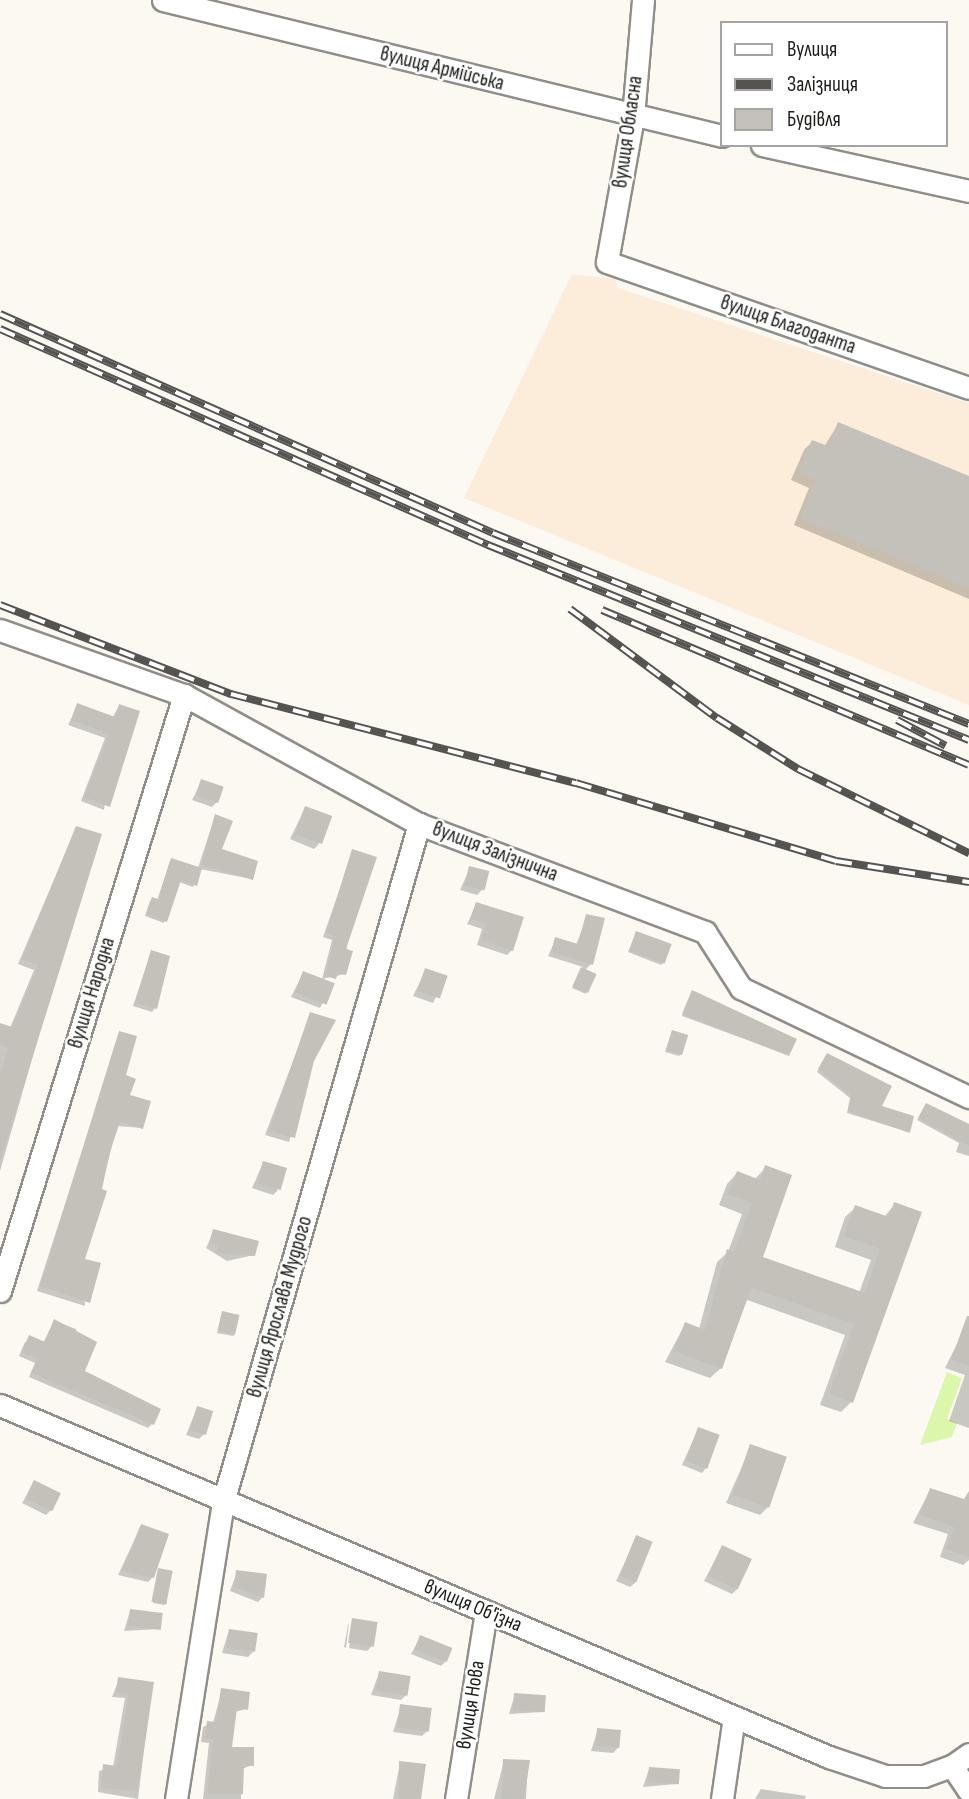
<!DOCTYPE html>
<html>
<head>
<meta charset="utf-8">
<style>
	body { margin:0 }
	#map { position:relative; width:969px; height:1799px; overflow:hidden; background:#fcf9f3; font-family:"Sofia Sans Condensed",sans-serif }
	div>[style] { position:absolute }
	.industrial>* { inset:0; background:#fcedda }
	.green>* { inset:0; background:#daf7ac }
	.shadow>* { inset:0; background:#0003 }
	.building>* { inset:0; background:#c4c1bb; transform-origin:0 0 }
	.roads { filter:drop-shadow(2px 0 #908e88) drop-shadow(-2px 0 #908e88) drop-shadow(0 2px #908e88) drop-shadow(0 -2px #908e88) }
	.minor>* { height:21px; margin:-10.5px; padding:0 10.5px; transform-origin:10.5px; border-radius:10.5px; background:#fff }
	.rail>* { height:8px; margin-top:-4px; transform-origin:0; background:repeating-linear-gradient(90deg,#fff 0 16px,#555451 0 32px); box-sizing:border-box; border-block:2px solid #555451 }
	span { translate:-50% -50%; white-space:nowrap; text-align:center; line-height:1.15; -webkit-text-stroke:5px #fff; paint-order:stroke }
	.street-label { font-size:21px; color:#1c1c19 }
	.legend { position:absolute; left:720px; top:21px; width:228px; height:126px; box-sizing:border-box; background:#fff; border:2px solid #a4a4a3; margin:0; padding:9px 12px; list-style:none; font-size:21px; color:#1c1c19 }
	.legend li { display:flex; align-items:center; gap:14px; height:35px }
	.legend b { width:35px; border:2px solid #a4a4a3 }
</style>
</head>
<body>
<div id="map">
	<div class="industrial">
		<div style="clip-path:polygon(572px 274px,615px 279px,618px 288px,969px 403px,969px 705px,464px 498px)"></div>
	</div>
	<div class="green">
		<div style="clip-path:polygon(947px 1372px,962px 1378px,947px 1419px,957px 1423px,952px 1437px,920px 1445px)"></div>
	</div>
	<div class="shadow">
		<div style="clip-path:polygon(838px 424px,969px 478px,969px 599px,794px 525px,809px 488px,791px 480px,804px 450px,812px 442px,824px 447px)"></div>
		<div style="clip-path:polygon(78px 705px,112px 718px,119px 706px,104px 810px,81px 801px,105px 738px,68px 725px)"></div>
		<div style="clip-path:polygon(202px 781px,217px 802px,212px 807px,192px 800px)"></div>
		<div style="clip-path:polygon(305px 808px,319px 844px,314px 849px,290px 839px)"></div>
		<div style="clip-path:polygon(215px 816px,220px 850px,252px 879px,200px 869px,193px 887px,179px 882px,164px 923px,145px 916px,150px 901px,157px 901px,170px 861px,198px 868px)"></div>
		<div style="clip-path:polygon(76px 828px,33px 1037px,38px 1038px,0 1171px,0 1029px,10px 1028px,34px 970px,18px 964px)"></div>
		<div style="clip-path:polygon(353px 851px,345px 974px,322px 979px,332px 940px,323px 937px)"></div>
		<div style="clip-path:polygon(470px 868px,482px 890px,477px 895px,460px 890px)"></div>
		<div style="clip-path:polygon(477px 904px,512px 950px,507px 955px,477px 945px,482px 929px,467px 924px)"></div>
		<div style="clip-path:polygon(587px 916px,591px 964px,585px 970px,586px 994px,572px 988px,583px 967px,548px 956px,556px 939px,576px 945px)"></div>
		<div style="clip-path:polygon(637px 933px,663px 963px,661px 965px,628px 952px)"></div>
		<div style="clip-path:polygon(151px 952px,155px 1008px,152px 1012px,133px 1006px)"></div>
		<div style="clip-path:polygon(426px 970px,446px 977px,433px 1003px,413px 996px)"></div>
		<div style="clip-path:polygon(303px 973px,333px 984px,320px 1008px,291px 997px)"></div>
		<div style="clip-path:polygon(691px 994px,788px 1055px,682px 1016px)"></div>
		<div style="clip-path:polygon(311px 1014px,334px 1021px,312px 1060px,289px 1142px,265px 1135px)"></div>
		<div style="clip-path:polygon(672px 1032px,681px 1054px,679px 1056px,665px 1052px)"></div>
		<div style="clip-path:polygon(120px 1033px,128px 1096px,142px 1128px,117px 1126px,83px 1260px,85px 1306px,37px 1291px)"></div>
		<div style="clip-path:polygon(825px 1058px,879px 1107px,908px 1132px,847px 1113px,850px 1098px,817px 1072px)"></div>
		<div style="clip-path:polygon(925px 1107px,969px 1124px,969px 1156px,956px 1152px,959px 1143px,917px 1120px)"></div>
		<div style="clip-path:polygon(263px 1163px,278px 1190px,273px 1195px,252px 1188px)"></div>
		<div style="clip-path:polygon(766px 1167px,760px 1258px,859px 1293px,871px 1260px,835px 1247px,845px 1217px,856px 1207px,884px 1217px,895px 1204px,851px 1402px,841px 1412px,820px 1405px,845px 1335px,747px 1300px,721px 1368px,710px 1378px,665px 1362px,685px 1324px,699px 1329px,717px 1262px,728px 1252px,742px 1214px,719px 1205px,727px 1184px,737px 1173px,754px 1180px)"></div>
		<div style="clip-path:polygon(214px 1231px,254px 1255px,227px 1261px,206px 1248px)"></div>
		<div style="clip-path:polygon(223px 1313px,235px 1334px,233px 1336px,217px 1333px)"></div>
		<div style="clip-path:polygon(54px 1321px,76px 1329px,83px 1372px,152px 1424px,148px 1428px,29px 1377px,35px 1363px,19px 1356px,25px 1342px,43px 1343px)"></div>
		<div style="clip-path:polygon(963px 1332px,969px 1334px,969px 1428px,949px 1421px,965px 1375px,945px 1368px)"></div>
		<div style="clip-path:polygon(197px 1408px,204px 1434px,199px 1439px,186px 1435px)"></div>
		<div style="clip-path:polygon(698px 1429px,706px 1468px,702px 1473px,682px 1465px)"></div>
		<div style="clip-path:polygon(751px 1446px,768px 1507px,760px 1515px,726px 1503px)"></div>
		<div style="clip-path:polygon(35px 1482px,51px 1510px,46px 1515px,22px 1503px)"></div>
		<div style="clip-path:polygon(930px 1490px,969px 1503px,969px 1560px,963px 1565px,940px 1557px,948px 1534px,913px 1523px)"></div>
		<div style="clip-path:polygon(141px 1526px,153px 1577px,148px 1582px,118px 1575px)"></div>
		<div style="clip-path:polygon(637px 1537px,635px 1583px,630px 1587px,616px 1581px)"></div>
		<div style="clip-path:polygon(722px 1547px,737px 1589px,732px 1594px,704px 1581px)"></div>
		<div style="clip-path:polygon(159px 1570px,167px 1603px,165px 1605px,153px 1603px)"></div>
		<div style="clip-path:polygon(237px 1572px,263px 1597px,258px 1602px,230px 1591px)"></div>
		<div style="clip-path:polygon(130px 1611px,160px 1629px,124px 1631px)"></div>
		<div style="clip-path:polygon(353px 1620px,372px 1646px,367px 1651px,349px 1648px)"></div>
		<div style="clip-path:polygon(349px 1623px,346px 1648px,344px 1647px,348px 1625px)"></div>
		<div style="clip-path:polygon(229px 1630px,253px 1652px,248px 1657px,222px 1653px)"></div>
		<div style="clip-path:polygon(421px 1637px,446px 1661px,441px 1666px,411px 1654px)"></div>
		<div style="clip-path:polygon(379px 1673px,406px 1695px,401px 1700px,371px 1695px)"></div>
		<div style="clip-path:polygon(119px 1679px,152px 1683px,138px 1799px,98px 1792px,99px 1771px,113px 1767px,125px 1698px,112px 1697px)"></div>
		<div style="clip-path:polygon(222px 1690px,246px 1709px,235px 1712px,231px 1748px,252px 1765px,242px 1769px,241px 1799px,203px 1799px,209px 1743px,201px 1742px,203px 1727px,213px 1723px)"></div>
		<div style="clip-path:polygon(515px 1694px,543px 1712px,509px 1714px)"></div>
		<div style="clip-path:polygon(401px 1706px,427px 1731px,422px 1736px,393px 1732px)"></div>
		<div style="clip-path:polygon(598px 1729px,618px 1748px,613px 1753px,591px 1751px)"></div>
		<div style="clip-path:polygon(504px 1761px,528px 1762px,526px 1799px,494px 1799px)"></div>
		<div style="clip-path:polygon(400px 1763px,421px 1799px,393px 1799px)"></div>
		<div style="clip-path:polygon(649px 1769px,677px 1784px,643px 1787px)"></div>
		<div style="clip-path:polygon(761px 1789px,806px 1796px,805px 1799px,755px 1799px)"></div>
	</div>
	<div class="building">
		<div style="clip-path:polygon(838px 422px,969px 476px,969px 588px,800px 518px,816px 480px,798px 472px,812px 440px,828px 446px)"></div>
		<div style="clip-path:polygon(77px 703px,115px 717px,119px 704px,140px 711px,110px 807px,84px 797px,109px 734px,71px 720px)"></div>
		<div style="left:201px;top:779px;width:24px;height:17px;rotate:19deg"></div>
		<div style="left:305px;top:806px;width:29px;height:30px;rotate:20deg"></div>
		<div style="clip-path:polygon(215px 814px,233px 821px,222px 849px,258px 861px,253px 880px,201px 865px)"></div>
		<div style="clip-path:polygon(76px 826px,102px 834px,0 1162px,0 1076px,8px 1047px,0 1045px,0 1023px,12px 1027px,38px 965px,22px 959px)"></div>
		<div style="clip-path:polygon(352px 849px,377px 857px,346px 949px,353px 951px,346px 975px,338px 973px,336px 979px,325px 976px,335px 936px,326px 933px)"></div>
		<div style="clip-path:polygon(171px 858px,202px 868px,197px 886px,181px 880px,167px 922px,146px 914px,152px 897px,158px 899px)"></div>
		<div style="left:469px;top:866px;width:21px;height:20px;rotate:14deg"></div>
		<div style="clip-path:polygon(476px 902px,524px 917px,513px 951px,481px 940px,486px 924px,470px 919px)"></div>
		<div style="clip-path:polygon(586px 914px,605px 918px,593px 965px,551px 952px,555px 937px,578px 944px)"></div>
		<div style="left:636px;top:931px;width:38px;height:21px;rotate:20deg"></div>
		<div style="clip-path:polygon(151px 950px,170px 956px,157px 1009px,135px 1003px)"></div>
		<div style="left:581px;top:967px;width:17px;height:21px;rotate:24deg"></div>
		<div style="left:425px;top:968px;width:24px;height:24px;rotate:19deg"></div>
		<div style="left:303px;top:971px;width:34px;height:23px;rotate:21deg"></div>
		<div style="clip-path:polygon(692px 990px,797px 1039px,789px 1056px,682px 1014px)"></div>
		<div style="clip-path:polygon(310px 1012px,336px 1020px,314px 1061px,295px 1138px,269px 1131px)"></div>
		<div style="left:672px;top:1030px;width:17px;height:21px;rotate:17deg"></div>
		<div style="clip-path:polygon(119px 1031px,137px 1036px,126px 1075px,136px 1079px,130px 1095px,151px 1101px,143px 1129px,120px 1122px,110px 1151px,102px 1189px,107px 1191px,85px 1259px,101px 1263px,90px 1303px,40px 1286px)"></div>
		<div style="clip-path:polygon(827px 1053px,892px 1086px,882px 1106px,914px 1116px,910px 1133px,848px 1111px,851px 1096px,818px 1069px)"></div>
		<div style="clip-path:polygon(926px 1103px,969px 1124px,969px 1146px,918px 1118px)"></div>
		<div style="left:263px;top:1161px;width:25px;height:23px;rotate:16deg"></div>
		<div style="clip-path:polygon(765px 1165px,792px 1175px,763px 1257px,865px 1293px,880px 1249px,844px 1236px,855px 1205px,889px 1217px,894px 1202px,922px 1212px,853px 1403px,829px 1394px,854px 1324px,751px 1288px,722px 1369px,674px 1351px,685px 1322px,705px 1330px,727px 1249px,734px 1252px,752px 1203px,728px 1194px,737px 1171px,760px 1180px)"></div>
		<div style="clip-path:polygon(213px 1229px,259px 1241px,255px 1256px,216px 1253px,218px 1246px,209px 1243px)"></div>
		<div style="left:222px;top:1311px;width:18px;height:20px;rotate:13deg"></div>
		<div style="clip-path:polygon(967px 1316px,969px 1316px,969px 1366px,951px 1360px)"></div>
		<div style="clip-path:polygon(54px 1319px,97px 1342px,85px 1371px,161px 1409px,154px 1425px,31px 1373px,38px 1358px,22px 1352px,29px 1335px,45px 1342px)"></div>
		<div style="left:197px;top:1406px;width:17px;height:25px;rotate:17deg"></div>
		<div style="left:698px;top:1427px;width:23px;height:36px;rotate:20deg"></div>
		<div style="left:750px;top:1444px;width:39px;height:54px;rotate:19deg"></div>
		<div style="left:34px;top:1480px;width:30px;height:20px;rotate:26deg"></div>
		<div style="clip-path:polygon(930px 1488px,964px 1499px,969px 1491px,969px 1557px,946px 1549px,954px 1527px,920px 1515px)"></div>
		<div style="clip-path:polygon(141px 1524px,169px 1534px,154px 1578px,122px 1571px)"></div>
		<div style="left:636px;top:1535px;width:18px;height:44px;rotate:22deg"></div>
		<div style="left:722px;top:1545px;width:33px;height:34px;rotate:25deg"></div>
		<div style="left:158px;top:1568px;width:15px;height:34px;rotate:11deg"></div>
		<div style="clip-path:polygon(236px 1570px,267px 1574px,264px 1598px,234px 1587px)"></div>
		<div style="left:130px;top:1609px;width:33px;height:17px;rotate:7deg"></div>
		<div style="left:352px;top:1618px;width:26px;height:25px;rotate:9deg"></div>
		<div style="left:229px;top:1629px;width:29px;height:19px;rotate:8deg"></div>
		<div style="left:420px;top:1635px;width:35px;height:15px;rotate:22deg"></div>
		<div style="left:379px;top:1671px;width:32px;height:20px;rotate:9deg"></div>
		<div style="clip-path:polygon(118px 1677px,154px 1682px,138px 1791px,101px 1788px,103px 1764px,117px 1766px,129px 1694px,116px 1692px)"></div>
		<div style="clip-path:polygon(221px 1688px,250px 1692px,248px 1710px,237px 1708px,232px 1747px,254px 1747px,254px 1766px,244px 1765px,243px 1794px,207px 1794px,213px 1739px,205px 1738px,207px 1721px,216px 1722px)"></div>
		<div style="left:514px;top:1693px;width:32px;height:17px;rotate:4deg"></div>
		<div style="left:400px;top:1704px;width:32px;height:24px;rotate:7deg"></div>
		<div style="left:597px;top:1728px;width:24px;height:18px;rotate:5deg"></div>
		<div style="clip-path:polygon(503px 1759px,530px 1760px,524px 1799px,501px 1799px)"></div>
		<div style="clip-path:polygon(399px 1761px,426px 1764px,421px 1799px,399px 1799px)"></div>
		<div style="left:649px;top:1767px;width:31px;height:15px;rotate:4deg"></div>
	</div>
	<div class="roads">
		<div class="minor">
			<div style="left:163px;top:0;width:575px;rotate:13.67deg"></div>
			<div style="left:643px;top:0;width:117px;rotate:94.9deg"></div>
			<div style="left:633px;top:117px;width:147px;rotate:100.2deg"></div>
			<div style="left:607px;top:262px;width:383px;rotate:19.2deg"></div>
			<div style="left:762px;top:145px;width:212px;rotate:12.5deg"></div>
			<div style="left:0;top:630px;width:195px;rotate:19.5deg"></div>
			<div style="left:184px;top:695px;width:268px;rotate:28.8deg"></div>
			<div style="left:419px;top:824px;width:306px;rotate:20.7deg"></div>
			<div style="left:705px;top:932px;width:67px;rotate:57.3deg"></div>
			<div style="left:741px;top:988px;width:253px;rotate:25.6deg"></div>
			<div style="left:0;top:1291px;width:624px;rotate:-72.84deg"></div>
			<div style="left:0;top:1405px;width:901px;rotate:23.01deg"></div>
			<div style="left:829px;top:1757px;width:59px;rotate:18.7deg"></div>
			<div style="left:885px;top:1776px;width:39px"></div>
			<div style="left:924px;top:1776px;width:30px;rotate:-20deg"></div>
			<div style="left:969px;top:1754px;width:21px;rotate:145deg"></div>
			<div style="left:952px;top:1766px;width:30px;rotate:56deg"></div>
			<div style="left:176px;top:1799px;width:301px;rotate:-81deg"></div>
			<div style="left:223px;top:1502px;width:706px;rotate:-73.88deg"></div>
			<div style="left:456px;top:1799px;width:190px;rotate:-80.9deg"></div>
			<div style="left:722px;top:1799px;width:83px;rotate:-81.7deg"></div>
		</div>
	</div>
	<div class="rail">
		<div style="left:0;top:314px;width:539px;rotate:23.95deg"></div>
		<div style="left:493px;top:533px;width:513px;rotate:21.86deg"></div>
		<div style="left:0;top:329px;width:534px;rotate:23.88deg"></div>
		<div style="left:488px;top:545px;width:519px;rotate:22.07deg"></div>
		<div style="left:0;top:605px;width:248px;rotate:21.1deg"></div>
		<div style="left:231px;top:694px;width:356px;rotate:14.5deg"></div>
		<div style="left:576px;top:783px;width:271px;rotate:16.7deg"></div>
		<div style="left:836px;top:861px;width:135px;rotate:9deg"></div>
		<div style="left:570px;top:609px;width:183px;rotate:36.6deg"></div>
		<div style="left:717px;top:718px;width:96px;rotate:32.2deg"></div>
		<div style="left:798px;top:769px;width:191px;rotate:26.2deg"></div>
		<div style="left:602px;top:610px;width:398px;rotate:22.9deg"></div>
		<div style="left:897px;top:720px;width:55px;rotate:28deg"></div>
	</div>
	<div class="street-label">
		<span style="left:442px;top:69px;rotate:14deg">вулиця Армійська</span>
		<span style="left:628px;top:132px;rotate:-82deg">вулиця Обласна</span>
		<span style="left:788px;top:325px;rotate:19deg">вулиця Благоданта</span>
		<span style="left:495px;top:852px;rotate:21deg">вулиця Залізнична</span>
		<span style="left:92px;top:993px;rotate:-73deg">вулиця Народна</span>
		<span style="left:280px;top:1307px;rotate:-74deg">вулиця Ярослава Мудрого</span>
		<span style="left:473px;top:1606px;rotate:23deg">вулиця Об'їзна</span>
		<span style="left:471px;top:1705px;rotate:-81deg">вулиця Нова</span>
	</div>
	<ul class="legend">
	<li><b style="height:9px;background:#fff"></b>Вулиця</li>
	<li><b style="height:9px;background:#555451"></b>Залізниця</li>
	<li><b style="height:19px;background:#c4c1bb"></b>Будівля</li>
	</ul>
</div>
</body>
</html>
